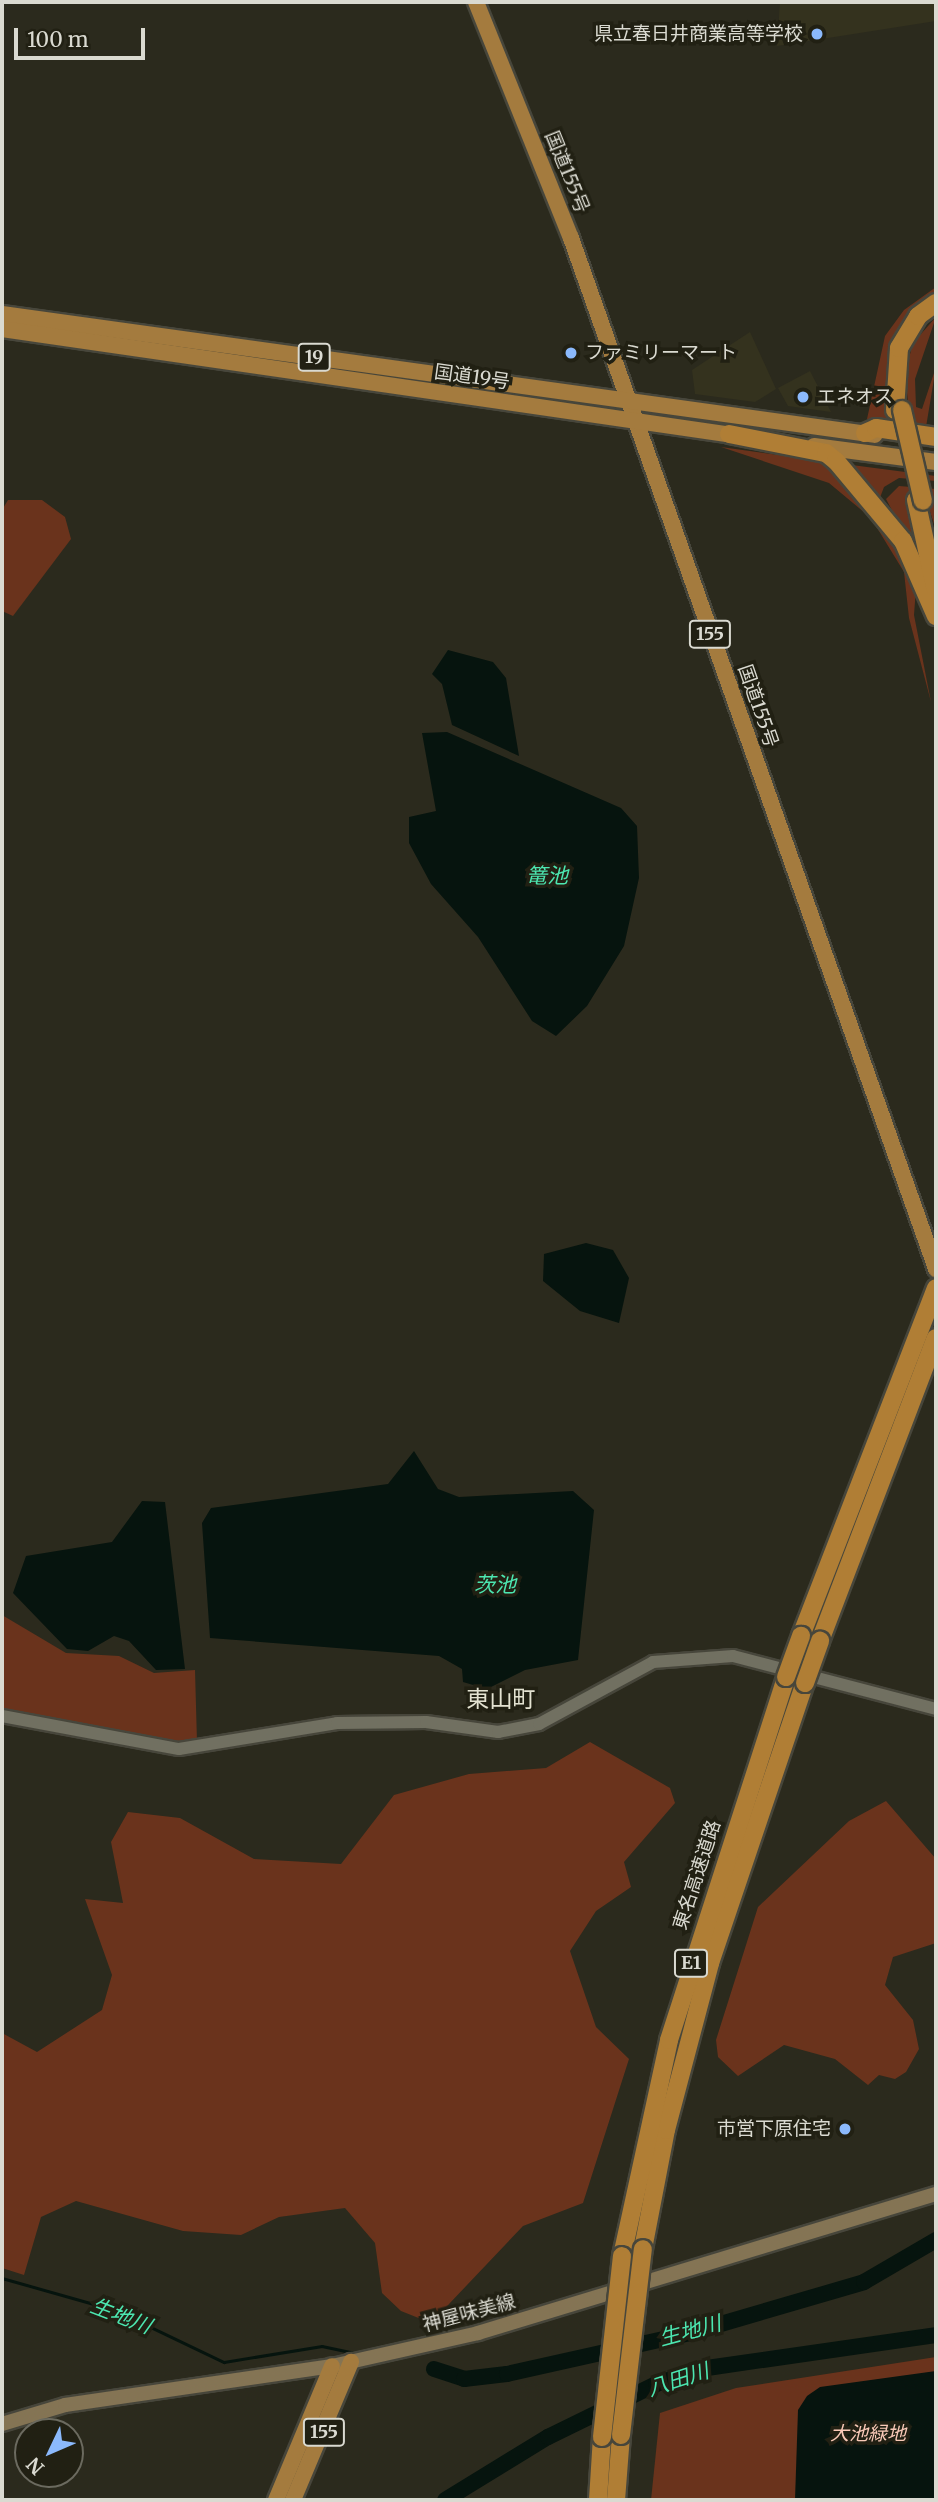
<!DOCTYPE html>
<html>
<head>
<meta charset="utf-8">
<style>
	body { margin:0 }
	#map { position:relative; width:938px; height:2502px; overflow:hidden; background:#2b2a1d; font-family:Merriweather,"Noto Sans JP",serif }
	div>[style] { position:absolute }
	.built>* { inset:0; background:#34321e }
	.green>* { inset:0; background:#6a331c }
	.water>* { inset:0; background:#06140e }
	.stream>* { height:2.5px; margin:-1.25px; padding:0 1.25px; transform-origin:1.25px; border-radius:1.25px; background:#06140e }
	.river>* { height:16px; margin:-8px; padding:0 8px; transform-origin:8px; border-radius:8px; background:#06140e }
	.roads { filter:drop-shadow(2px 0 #47463b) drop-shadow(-2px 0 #47463b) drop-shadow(0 2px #47463b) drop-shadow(0 -2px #47463b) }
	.tertiary>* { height:12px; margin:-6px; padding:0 6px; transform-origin:6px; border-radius:6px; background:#717061 }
	.secondary>* { height:14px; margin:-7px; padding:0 7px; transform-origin:7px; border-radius:7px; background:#847454 }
	.trunk>* { height:16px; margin:-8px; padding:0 8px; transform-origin:8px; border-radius:8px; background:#a47b3e }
	.motorway>* { height:18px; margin:-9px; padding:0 9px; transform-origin:9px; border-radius:9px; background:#b07e35 }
	.bridges { filter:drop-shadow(2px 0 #47463b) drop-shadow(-2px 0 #47463b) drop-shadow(0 2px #47463b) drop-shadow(0 -2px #47463b) }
	.motorway-bridge>* { height:18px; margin:-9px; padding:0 9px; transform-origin:9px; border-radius:9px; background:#b07e35 }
	.dots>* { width:19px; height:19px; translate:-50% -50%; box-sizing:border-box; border:4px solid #212013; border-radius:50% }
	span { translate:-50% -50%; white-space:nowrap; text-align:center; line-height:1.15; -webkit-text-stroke:7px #212013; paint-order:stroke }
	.shield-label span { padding:2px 5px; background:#212013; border:2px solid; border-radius:5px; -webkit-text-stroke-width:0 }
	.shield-label { font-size:18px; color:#dadad1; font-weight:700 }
	.poi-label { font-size:19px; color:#dadad1 }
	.right { translate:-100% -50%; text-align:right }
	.left { translate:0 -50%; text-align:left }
	.street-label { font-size:19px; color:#dadad1 }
	.park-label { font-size:19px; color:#f9c9b7; font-style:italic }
	.water-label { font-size:21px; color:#4ce6b0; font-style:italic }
	.quarter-label { font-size:23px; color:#e3e2d1 }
	.frame { position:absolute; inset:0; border:4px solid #dadad1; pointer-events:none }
	.north { position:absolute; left:14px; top:2418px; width:70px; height:70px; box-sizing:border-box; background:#212013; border:2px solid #6b6a5f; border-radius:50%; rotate:226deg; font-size:19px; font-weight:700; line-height:28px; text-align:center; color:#dadad1 }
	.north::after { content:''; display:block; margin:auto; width:24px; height:32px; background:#8bb9fc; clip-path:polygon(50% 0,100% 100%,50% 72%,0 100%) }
	.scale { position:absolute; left:14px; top:28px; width:131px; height:32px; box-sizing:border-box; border:4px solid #dadad1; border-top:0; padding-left:9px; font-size:21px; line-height:24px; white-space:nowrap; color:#dadad1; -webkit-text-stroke:5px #212013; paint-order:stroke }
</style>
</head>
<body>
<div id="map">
	<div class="built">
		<div style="clip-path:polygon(780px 2px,936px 2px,936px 21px,777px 46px)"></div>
		<div style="clip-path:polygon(750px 332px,776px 389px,755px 402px,695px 394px,692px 370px)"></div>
		<div style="clip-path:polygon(810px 371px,831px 412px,788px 406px,778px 388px)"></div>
	</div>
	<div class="green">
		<div style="clip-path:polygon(936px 287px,936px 299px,912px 319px,893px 421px,867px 419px,885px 336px,904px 310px)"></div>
		<div style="clip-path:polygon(936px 317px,915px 379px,916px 407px,922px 409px,936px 367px,926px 427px,910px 422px,905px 373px,913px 343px)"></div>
		<div style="clip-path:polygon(721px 447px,830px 462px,889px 531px,916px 588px,914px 615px,931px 702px,909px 618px,904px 572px,871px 518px,829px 483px)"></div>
		<div style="clip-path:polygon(844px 464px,936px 476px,936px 481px,899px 478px,884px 487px,878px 503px)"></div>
		<div style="clip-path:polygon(899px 486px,936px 489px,936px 530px,926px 499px,932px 586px,886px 499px)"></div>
		<div style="clip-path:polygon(8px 500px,42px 500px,65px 517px,71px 539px,13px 616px,2px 611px,2px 510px)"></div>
		<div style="clip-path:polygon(2px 1615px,66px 1653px,119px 1656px,154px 1673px,195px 1670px,197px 1742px,148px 1740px,2px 1708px)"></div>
		<div style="clip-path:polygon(590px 1742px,670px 1788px,675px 1803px,624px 1862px,631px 1887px,596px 1911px,570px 1951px,596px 2027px,629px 2059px,583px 2203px,523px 2226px,431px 2323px,401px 2311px,382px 2293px,375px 2243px,345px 2208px,279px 2217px,241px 2235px,183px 2231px,76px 2201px,41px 2217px,24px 2275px,2px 2268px,2px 2033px,37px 2052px,102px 2010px,112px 1975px,85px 1899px,123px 1903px,111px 1842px,128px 1812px,180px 1818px,254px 1859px,341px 1864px,394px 1795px,469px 1774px,546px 1768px)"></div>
		<div style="clip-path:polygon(886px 1801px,936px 1859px,936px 1943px,893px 1957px,885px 1985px,913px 2020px,919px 2049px,906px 2072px,895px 2079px,879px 2075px,868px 2085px,835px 2059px,784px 2045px,738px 2076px,718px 2057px,716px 2040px,758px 1907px,849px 1821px)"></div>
		<div style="clip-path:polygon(936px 2357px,936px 2500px,651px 2500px,660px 2413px,736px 2388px)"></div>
	</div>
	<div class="water">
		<div style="clip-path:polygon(448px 650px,493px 662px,506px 678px,519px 756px,452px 725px,442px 684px,432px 674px)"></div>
		<div style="clip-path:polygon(447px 732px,621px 808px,637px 826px,639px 878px,624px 946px,587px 1006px,556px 1036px,532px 1021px,478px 937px,431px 884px,409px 843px,409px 817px,436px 811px,422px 733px)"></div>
		<div style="clip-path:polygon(586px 1243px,613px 1250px,629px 1278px,619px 1323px,580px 1311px,543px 1281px,544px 1254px)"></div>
		<div style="clip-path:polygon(414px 1451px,438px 1489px,459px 1497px,573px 1491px,594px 1510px,578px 1660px,525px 1670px,487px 1689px,463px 1682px,462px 1669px,439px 1656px,210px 1638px,202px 1523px,211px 1508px,388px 1484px)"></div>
		<div style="clip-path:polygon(142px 1501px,165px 1502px,185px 1669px,156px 1670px,129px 1641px,114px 1636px,88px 1651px,67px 1649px,13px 1593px,26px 1556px,112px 1542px)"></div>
		<div style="clip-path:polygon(936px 2371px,936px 2500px,795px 2500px,798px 2410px,807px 2396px,820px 2387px)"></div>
	</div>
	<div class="stream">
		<div style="left:2px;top:2278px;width:117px;rotate:15.8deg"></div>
		<div style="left:115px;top:2310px;width:121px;rotate:25.5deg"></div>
		<div style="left:224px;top:2362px;width:99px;rotate:-9.3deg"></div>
		<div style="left:322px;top:2346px;width:38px;rotate:12deg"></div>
	</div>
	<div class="river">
		<div style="left:434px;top:2369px;width:32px;rotate:18deg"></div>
		<div style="left:464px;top:2379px;width:43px;rotate:-6.6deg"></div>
		<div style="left:507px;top:2374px;width:188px;rotate:-12.6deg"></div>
		<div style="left:690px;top:2333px;width:181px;rotate:-16.3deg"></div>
		<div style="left:864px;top:2282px;width:83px;rotate:-30.3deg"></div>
		<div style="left:445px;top:2500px;width:121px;rotate:-31.5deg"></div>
		<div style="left:548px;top:2437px;width:120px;rotate:-26.1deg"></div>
		<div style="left:656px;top:2384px;width:53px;rotate:-17.4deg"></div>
		<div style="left:707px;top:2368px;width:231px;rotate:-8.2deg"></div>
	</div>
	<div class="roads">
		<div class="tertiary">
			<div style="left:2px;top:1716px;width:180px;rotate:10.6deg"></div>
			<div style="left:179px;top:1749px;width:160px;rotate:-9.3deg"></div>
			<div style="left:337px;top:1723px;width:89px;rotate:-0.6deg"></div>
			<div style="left:426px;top:1722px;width:73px;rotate:7.9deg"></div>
			<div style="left:498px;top:1732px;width:42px;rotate:-11deg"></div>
			<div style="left:539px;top:1724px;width:130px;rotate:-28.5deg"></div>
			<div style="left:653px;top:1662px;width:80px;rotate:-4.3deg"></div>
			<div style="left:733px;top:1656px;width:210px;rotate:14.6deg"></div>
		</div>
		<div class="secondary">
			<div style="left:2px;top:2424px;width:66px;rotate:-16.8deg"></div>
			<div style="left:65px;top:2405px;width:270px;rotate:-8.3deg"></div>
			<div style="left:332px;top:2366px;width:150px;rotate:-12.7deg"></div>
			<div style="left:478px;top:2333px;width:479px;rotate:-16.9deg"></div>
		</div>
		<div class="trunk">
			<div style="left:476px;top:2px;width:254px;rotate:68.1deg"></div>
			<div style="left:571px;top:238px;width:1094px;rotate:70.5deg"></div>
			<div style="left:2px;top:314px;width:881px;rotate:7.89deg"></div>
			<div style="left:2px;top:329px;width:746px;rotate:8.25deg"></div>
			<div style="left:814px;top:446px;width:123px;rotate:7.5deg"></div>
			<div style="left:276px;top:2500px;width:145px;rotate:-67.3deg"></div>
			<div style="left:293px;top:2500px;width:150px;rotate:-67.2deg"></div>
		</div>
		<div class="motorway">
			<div style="left:895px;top:410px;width:62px;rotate:-86.3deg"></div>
			<div style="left:899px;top:348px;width:37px;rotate:-59deg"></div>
			<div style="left:918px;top:316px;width:22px;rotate:-36deg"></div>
			<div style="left:865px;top:433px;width:12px;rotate:-24deg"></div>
			<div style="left:876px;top:428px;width:61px;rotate:8.5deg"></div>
			<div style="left:729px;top:434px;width:99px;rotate:11.1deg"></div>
			<div style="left:826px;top:453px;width:13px;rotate:39deg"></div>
			<div style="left:836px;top:461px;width:104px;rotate:50.1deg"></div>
			<div style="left:903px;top:541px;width:82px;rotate:66.3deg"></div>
			<div style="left:916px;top:500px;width:93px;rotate:77.6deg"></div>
			<div style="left:801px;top:1636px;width:373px;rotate:-68.8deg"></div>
			<div style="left:820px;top:1641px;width:324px;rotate:-69.1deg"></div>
			<div style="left:643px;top:2249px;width:121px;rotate:-79.1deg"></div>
			<div style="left:666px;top:2130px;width:173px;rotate:-75.2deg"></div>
			<div style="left:710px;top:1963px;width:296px;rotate:-71.3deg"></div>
			<div style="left:622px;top:2256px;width:221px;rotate:-77.7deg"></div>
			<div style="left:669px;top:2040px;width:381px;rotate:-72.1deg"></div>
			<div style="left:598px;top:2500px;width:63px;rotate:-86.4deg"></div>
			<div style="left:616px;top:2500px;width:65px;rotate:-85.6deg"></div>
		</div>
	</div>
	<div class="bridges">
		<div class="motorway-bridge">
			<div style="left:902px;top:410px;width:93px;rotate:77deg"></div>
			<div style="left:786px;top:1677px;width:44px;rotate:-69.9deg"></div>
			<div style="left:805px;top:1683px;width:45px;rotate:-70.3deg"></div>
			<div style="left:621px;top:2435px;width:187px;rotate:-83.3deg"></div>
			<div style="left:602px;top:2437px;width:182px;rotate:-83.7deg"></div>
		</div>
	</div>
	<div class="dots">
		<div style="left:817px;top:34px;background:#8bb9fc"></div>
		<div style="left:571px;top:353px;background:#8bb9fc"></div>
		<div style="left:803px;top:397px;background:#8bb9fc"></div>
		<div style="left:845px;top:2129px;background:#8bb9fc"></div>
	</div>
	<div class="shield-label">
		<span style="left:314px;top:357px">19</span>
		<span style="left:710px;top:634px">155</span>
		<span style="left:691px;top:1963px">E1</span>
		<span style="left:324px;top:2432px">155</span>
	</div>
	<div class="poi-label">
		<span class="right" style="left:803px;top:34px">県立春日井商業高等学校</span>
		<span class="left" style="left:585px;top:353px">ファミリーマート</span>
		<span class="left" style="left:817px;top:397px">エネオス</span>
		<span class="right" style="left:831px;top:2129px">市営下原住宅</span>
	</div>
	<div class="street-label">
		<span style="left:567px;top:172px;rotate:68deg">国道155号</span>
		<span style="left:472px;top:377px;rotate:8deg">国道19号</span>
		<span style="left:758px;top:706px;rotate:71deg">国道155号</span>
		<span style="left:697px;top:1875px;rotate:-72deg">東名高速道路</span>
		<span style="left:469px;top:2313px;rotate:-15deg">神屋味美線</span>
	</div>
	<div class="park-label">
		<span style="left:868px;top:2434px">大池緑地</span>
	</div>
	<div class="water-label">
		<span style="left:547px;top:876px">篭池</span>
		<span style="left:495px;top:1585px">茨池</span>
		<span style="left:121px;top:2316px;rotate:21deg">生地川</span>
		<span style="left:690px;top:2331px;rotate:-15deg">生地川</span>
		<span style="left:678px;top:2380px;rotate:-18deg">八田川</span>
	</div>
	<div class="quarter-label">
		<span style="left:501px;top:1699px">東山町</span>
	</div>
	<div class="frame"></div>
	<div class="north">N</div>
	<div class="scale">100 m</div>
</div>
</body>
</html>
